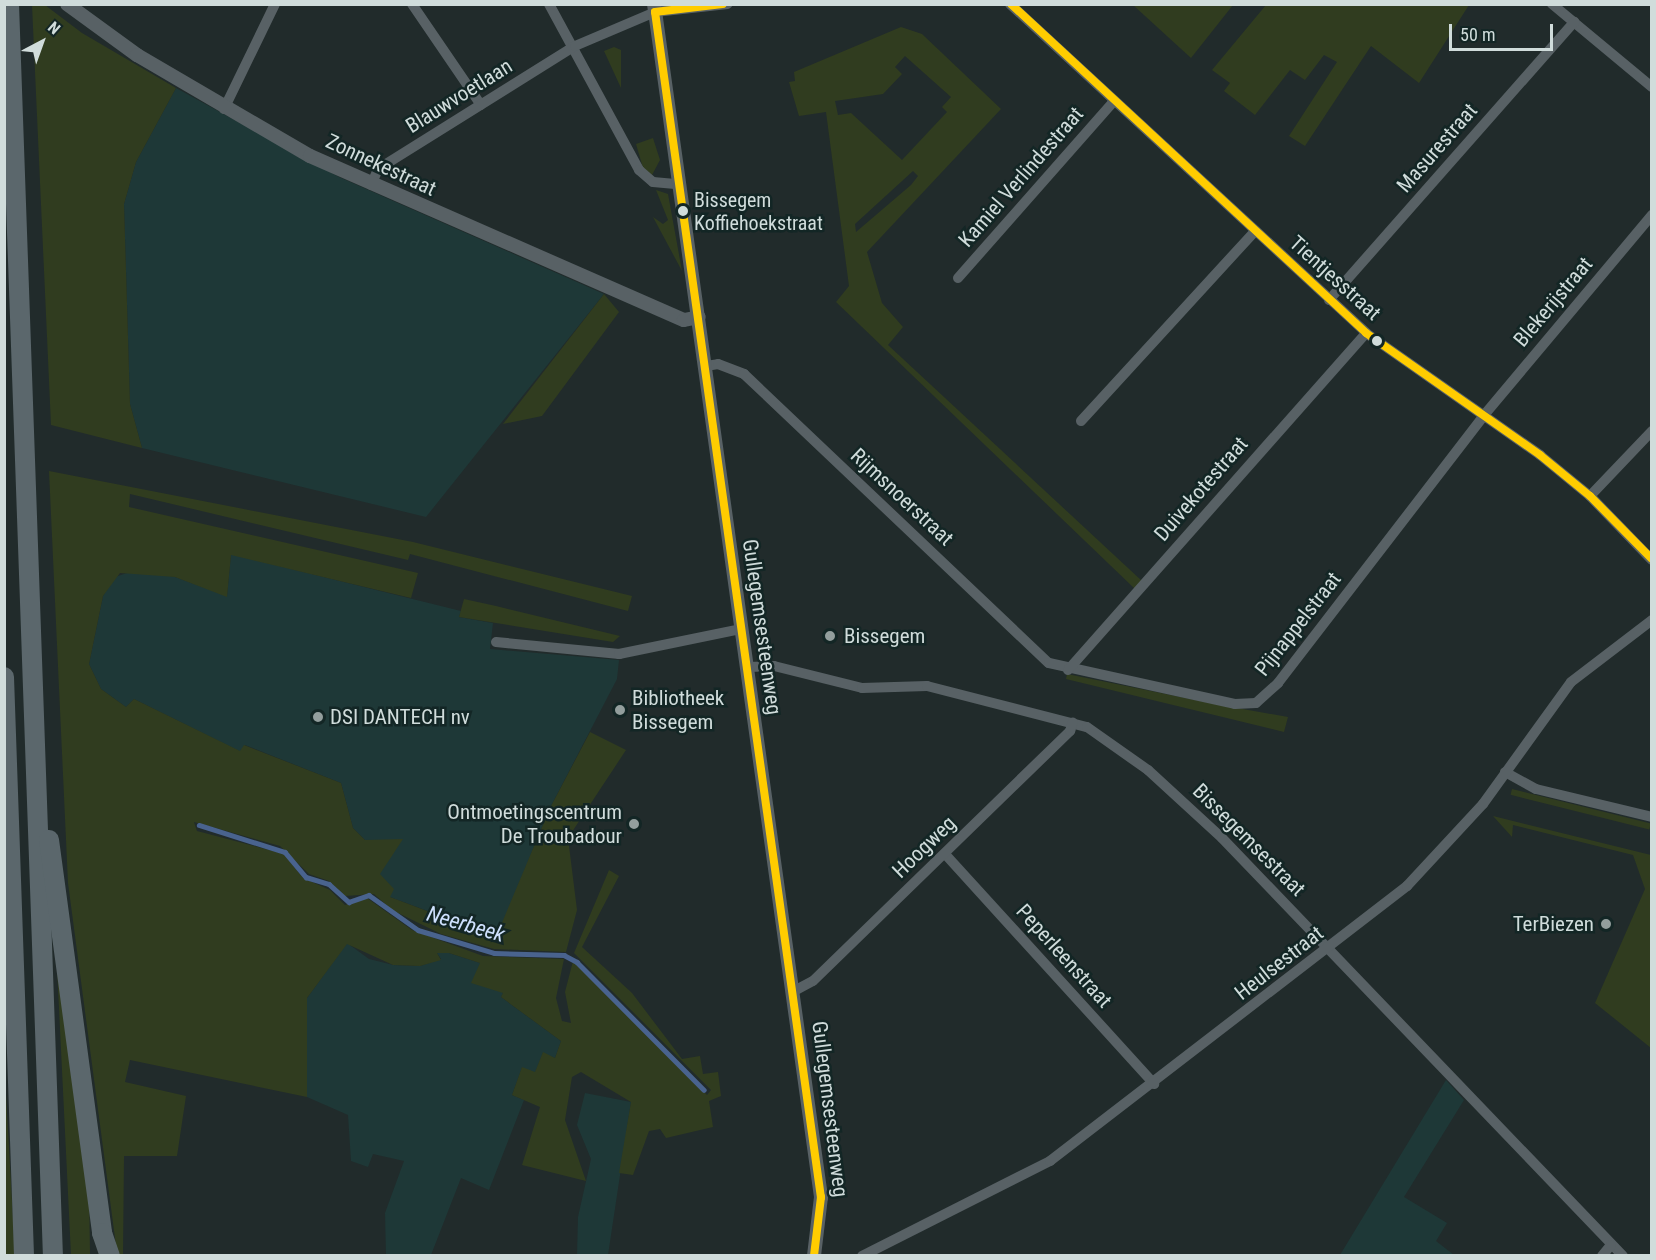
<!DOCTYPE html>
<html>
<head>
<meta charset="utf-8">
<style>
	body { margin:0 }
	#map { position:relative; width:1656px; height:1260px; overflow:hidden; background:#212b2b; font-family:"Roboto Condensed",sans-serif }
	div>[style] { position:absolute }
	.built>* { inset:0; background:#1e3837 }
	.green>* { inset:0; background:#303c1f; transform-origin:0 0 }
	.stream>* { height:4.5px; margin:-2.25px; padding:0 2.25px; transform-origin:2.25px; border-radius:2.25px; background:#49638e }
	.minor>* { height:10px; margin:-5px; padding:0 5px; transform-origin:5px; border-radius:5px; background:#586165 }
	.tertiary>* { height:14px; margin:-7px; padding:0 7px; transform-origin:7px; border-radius:7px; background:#586165 }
	.motorway>* { height:20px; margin:-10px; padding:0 10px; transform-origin:10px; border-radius:10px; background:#5b676c }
	.bus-1>* { height:8px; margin:-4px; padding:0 4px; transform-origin:4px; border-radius:4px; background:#fc0 }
	.dots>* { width:16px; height:16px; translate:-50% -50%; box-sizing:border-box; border:3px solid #132625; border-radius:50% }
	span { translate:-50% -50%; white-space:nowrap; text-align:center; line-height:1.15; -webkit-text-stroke:5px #132625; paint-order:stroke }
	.bus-label { font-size:20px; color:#d0dcdb }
	.left { translate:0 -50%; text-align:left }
	.street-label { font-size:21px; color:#d0dcdb }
	.poi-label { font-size:21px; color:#d0dcdb }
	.right { translate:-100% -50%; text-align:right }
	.water-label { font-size:22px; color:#cfe1fe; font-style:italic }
	.frame { position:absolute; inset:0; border:6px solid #d0dcdb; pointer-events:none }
	.north { position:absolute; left:12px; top:12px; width:60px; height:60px; -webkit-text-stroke:4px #132625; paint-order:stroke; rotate:41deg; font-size:16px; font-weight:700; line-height:24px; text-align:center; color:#d0dcdb }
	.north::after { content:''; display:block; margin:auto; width:21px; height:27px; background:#d0dcdb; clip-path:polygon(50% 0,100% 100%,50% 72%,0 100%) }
	.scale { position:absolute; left:1449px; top:24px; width:104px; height:27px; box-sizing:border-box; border:3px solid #d0dcdb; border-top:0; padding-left:8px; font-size:18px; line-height:21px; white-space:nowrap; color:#d0dcdb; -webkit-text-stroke:4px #132625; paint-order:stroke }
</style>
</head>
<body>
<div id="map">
	<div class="built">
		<div style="clip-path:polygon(176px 88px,339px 177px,604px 294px,426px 517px,142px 448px,130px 404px,124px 204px,136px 162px)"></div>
		<div style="clip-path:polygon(231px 554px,461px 611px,459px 617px,493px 623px,490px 649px,619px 660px,617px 679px,550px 808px,497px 937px,390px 897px,379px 874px,378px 840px,365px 840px,353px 828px,341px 783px,245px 745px,241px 752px,134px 699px,126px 707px,101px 689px,89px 664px,103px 596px,115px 577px,136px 570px,175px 577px,227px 596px)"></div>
		<div style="clip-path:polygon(347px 943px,369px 959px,393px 965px,420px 966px,441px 959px,437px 953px,449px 953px,480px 963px,503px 993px,501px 997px,561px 1041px,555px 1058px,543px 1053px,535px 1073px,522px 1068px,512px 1095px,524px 1100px,489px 1190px,461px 1178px,431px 1255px,386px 1255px,385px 1213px,404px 1161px,373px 1154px,368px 1167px,351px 1161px,348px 1115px,307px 1097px,307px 998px)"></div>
		<div style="clip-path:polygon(1446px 1080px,1464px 1100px,1404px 1197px,1447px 1223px,1436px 1241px,1454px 1255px,1340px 1255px)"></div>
		<div style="clip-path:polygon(585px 1093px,631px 1102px,608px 1255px,577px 1255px,578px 1217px,591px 1159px,577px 1125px)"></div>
	</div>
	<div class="green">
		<div style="clip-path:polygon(32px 5px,45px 5px,82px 33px,176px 88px,136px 162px,124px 204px,130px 404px,142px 448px,51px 425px)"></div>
		<div style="clip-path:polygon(1133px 5px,1233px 5px,1191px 58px)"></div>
		<div style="clip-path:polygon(1266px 5px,1266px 4px,1469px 5px,1419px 83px,1371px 46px,1305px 146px,1289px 136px,1337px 62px,1324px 55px,1305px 80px,1290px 70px,1255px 115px,1224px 91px,1230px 83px,1212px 70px)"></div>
		<div style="clip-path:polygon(evenodd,901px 27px,922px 34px,1001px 109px,867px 252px,882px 303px,903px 327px,888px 345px,1142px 581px,1135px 589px,836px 302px,849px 286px,826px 112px,799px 116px,789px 82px,795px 81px,794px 72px,901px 27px,905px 56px,951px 97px,942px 107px,947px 112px,902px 160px,851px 113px,838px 115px,835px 101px,883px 94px,902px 74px,895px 67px,905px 56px,901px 27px,913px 171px,918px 176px,911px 185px,856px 232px,855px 224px,913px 171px)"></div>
		<div style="clip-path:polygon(614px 47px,621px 50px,621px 88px,604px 51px)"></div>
		<div style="clip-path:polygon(653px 138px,660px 160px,652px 175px,643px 168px,636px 144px)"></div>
		<div style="clip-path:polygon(656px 190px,668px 194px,682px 271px,653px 217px,663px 224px,668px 220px)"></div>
		<div style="clip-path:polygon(604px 294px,619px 312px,542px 416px,503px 424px)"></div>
		<div style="clip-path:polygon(49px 471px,413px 542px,632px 596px,628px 611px,410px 554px,408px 560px,130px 494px,129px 507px,418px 573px,411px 598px,231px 555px,227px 597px,175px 577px,120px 573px,103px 596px,89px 664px,101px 689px,126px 707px,134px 699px,240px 751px,244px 745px,341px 783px,353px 828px,365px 840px,403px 839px,380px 874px,394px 889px,390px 897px,496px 937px,550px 808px,590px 732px,626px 750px,568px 838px,577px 910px,566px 952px,494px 949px,441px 934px,392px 910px,374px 894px,345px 896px,329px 881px,309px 874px,280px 846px,194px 822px,197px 831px,284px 854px,303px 878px,330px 890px,345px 905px,367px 898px,412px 930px,483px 956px,564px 959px,556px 998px,562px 1021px,571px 1023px,565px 992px,573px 961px,707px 1095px,711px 1090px,574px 953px,609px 870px,619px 876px,582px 947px,632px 993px,682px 1059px,700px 1056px,703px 1074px,718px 1072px,721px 1096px,709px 1101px,713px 1127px,666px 1138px,660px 1129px,649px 1131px,633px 1175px,619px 1173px,631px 1102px,581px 1072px,572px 1077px,565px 1120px,586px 1181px,522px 1165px,540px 1107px,512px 1095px,522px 1067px,535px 1072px,543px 1052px,555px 1058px,561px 1041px,501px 997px,503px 993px,471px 983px,480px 963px,449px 953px,437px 953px,441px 960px,420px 966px,393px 965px,347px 944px,307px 998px,307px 1097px,130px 1060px,125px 1082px,186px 1096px,177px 1156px,124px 1156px,123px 1255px,117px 1253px,68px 883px)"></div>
		<div style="clip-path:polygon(464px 599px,496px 606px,620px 636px,613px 642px,459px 617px)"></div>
		<div style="clip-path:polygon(1067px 674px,1215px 704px,1288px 717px,1284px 732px,1066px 679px)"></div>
		<div style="left:1512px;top:789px;width:143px;height:6px;rotate:14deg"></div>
		<div style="clip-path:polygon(1493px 816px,1651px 855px,1651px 1048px,1595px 1003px,1645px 889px,1633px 855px,1513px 825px,1512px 837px)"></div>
		<div style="clip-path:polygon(56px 947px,89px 1189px,90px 1255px,71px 1255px)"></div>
		<div style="clip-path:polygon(5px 1076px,15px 1255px,5px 1255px)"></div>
	</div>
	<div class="stream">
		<div style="left:199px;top:825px;width:90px;rotate:17.4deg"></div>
		<div style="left:285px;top:852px;width:33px;rotate:50deg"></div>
		<div style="left:306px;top:877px;width:24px;rotate:17deg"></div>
		<div style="left:329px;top:884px;width:27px;rotate:42deg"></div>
		<div style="left:349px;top:902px;width:21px;rotate:-19deg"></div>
		<div style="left:369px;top:895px;width:60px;rotate:35.5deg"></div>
		<div style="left:418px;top:930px;width:79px;rotate:16.8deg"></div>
		<div style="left:494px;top:953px;width:70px;rotate:1.6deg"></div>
		<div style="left:564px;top:955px;width:15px;rotate:28deg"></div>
		<div style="left:577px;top:962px;width:180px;rotate:45.2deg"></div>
	</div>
	<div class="minor">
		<div style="left:412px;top:4px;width:122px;rotate:55.7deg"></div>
		<div style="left:549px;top:4px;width:189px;rotate:61.5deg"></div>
		<div style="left:639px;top:170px;width:18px;rotate:41deg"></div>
		<div style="left:653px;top:182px;width:25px;rotate:5deg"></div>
		<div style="left:1010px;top:4px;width:485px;rotate:42.7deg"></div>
		<div style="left:1366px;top:333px;width:213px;rotate:35deg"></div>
		<div style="left:1540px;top:455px;width:65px;rotate:39.4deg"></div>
		<div style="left:1590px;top:496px;width:89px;rotate:45.9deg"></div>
		<div style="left:1552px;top:4px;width:130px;rotate:39.7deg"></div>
		<div style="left:224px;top:109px;width:117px;rotate:-64.1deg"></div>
		<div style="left:371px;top:185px;width:17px;rotate:-66deg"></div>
		<div style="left:378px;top:169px;width:232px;rotate:-32deg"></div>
		<div style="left:575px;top:46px;width:87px;rotate:-23deg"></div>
		<div style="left:655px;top:12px;width:73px;rotate:-6.3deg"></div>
		<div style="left:958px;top:278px;width:235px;rotate:-48.6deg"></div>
		<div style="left:1329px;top:300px;width:371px;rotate:-48.6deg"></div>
		<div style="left:706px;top:366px;width:12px;rotate:-9deg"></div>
		<div style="left:718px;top:364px;width:28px;rotate:21deg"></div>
		<div style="left:744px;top:374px;width:420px;rotate:43.5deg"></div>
		<div style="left:1049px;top:663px;width:190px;rotate:12.4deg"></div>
		<div style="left:1235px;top:704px;width:21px;rotate:-3deg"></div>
		<div style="left:1256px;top:703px;width:30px;rotate:-42deg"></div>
		<div style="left:1278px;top:683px;width:339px;rotate:-52.4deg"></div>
		<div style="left:1485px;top:414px;width:260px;rotate:-50deg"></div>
		<div style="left:1081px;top:421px;width:258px;rotate:-47.5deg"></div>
		<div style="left:1590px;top:496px;width:90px;rotate:-46.4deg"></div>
		<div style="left:496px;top:642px;width:124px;rotate:5.6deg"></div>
		<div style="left:619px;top:654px;width:125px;rotate:-11.6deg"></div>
		<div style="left:747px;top:667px;width:27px;rotate:-2deg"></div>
		<div style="left:774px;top:666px;width:91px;rotate:14deg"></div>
		<div style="left:862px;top:688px;width:65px;rotate:-1.8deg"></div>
		<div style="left:927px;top:686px;width:165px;rotate:14.4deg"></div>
		<div style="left:1087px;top:727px;width:75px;rotate:35.2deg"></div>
		<div style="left:1148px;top:770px;width:100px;rotate:42.6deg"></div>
		<div style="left:1222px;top:838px;width:579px;rotate:46.19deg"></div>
		<div style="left:1068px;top:670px;width:450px;rotate:-48.5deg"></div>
		<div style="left:1505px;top:772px;width:35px;rotate:29deg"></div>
		<div style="left:1536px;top:789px;width:119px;rotate:13.6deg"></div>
		<div style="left:945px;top:854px;width:311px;rotate:47.7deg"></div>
		<div style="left:794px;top:991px;width:21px;rotate:-28deg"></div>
		<div style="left:813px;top:981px;width:359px;rotate:-44.2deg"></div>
		<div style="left:1070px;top:731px;width:9px;rotate:-72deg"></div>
		<div style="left:862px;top:1256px;width:211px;rotate:-26.8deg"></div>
		<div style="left:1050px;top:1161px;width:451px;rotate:-37.6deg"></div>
		<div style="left:1407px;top:886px;width:112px;rotate:-47.2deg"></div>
		<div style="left:1483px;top:804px;width:150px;rotate:-54.2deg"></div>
		<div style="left:1571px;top:682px;width:102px;rotate:-37.4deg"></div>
		<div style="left:1602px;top:1256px;width:14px;rotate:-51deg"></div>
	</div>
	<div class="tertiary">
		<div style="left:67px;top:4px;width:87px;rotate:36.1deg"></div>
		<div style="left:137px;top:55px;width:200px;rotate:30.3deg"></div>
		<div style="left:310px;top:156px;width:408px;rotate:23.7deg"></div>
		<div style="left:684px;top:320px;width:15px;rotate:-11deg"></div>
		<div style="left:654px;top:4px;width:1205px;rotate:82.03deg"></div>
		<div style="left:821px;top:1197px;width:59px;rotate:96.8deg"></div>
	</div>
	<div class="motorway">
		<div style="left:9px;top:4px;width:1253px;rotate:87.99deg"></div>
		<div style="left:4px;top:677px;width:579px;rotate:88.02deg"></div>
		<div style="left:49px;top:840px;width:397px;rotate:82.3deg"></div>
		<div style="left:102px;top:1233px;width:24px;rotate:71deg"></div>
	</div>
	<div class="bus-1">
		<div style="left:1011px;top:4px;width:484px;rotate:42.8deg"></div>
		<div style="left:1366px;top:333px;width:213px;rotate:35deg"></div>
		<div style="left:1540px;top:455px;width:65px;rotate:39.4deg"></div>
		<div style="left:1590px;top:496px;width:88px;rotate:45.5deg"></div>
		<div style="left:655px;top:12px;width:1197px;rotate:82.03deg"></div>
		<div style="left:821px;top:1197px;width:59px;rotate:96.8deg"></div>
		<div style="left:655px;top:12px;width:68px;rotate:-6.7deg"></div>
	</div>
	<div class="dots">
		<div style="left:683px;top:211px;background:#d0dcdb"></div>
		<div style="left:1377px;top:341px;background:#d0dcdb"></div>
		<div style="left:830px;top:636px;background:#939e9d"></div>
		<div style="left:620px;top:710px;background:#939e9d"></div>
		<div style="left:318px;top:717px;background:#939e9d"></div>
		<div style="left:634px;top:824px;background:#939e9d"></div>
		<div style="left:1606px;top:924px;background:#939e9d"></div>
	</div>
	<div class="bus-label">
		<span class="left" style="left:694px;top:212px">Bissegem<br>Koffiehoekstraat</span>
	</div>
	<div class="street-label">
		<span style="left:459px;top:96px;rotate:-32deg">Blauwvoetlaan</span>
		<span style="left:1437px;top:148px;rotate:-49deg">Masurestraat</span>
		<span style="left:381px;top:165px;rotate:25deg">Zonnekestraat</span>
		<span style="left:1021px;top:177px;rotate:-49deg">Kamiel Verlindestraat</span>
		<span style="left:1335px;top:278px;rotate:42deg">Tientjesstraat</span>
		<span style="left:1553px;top:302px;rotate:-50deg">Blekerijstraat</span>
		<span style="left:1201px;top:489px;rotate:-49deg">Duivekotestraat</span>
		<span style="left:902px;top:497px;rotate:43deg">Rijmsnoerstraat</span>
		<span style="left:1298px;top:624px;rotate:-52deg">Pijnappelstraat</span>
		<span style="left:762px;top:627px;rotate:82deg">Gullegemsesteenweg</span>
		<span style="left:1249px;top:840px;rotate:45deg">Bissegemsestraat</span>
		<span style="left:924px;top:847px;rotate:-44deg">Hoogweg</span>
		<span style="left:1064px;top:956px;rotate:48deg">Peperleenstraat</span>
		<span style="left:1279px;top:963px;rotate:-38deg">Heulsestraat</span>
		<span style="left:830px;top:1109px;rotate:83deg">Gullegemsesteenweg</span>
	</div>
	<div class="poi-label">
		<span class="left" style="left:844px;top:636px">Bissegem</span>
		<span class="left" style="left:632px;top:710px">Bibliotheek<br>Bissegem</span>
		<span class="left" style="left:330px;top:717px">DSI DANTECH nv</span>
		<span class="right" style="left:622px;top:824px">Ontmoetingscentrum<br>De Troubadour</span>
		<span class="right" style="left:1594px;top:924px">TerBiezen</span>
	</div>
	<div class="water-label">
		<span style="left:466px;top:924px;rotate:16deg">Neerbeek</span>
	</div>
	<div class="frame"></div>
	<div class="north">N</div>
	<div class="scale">50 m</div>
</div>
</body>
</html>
